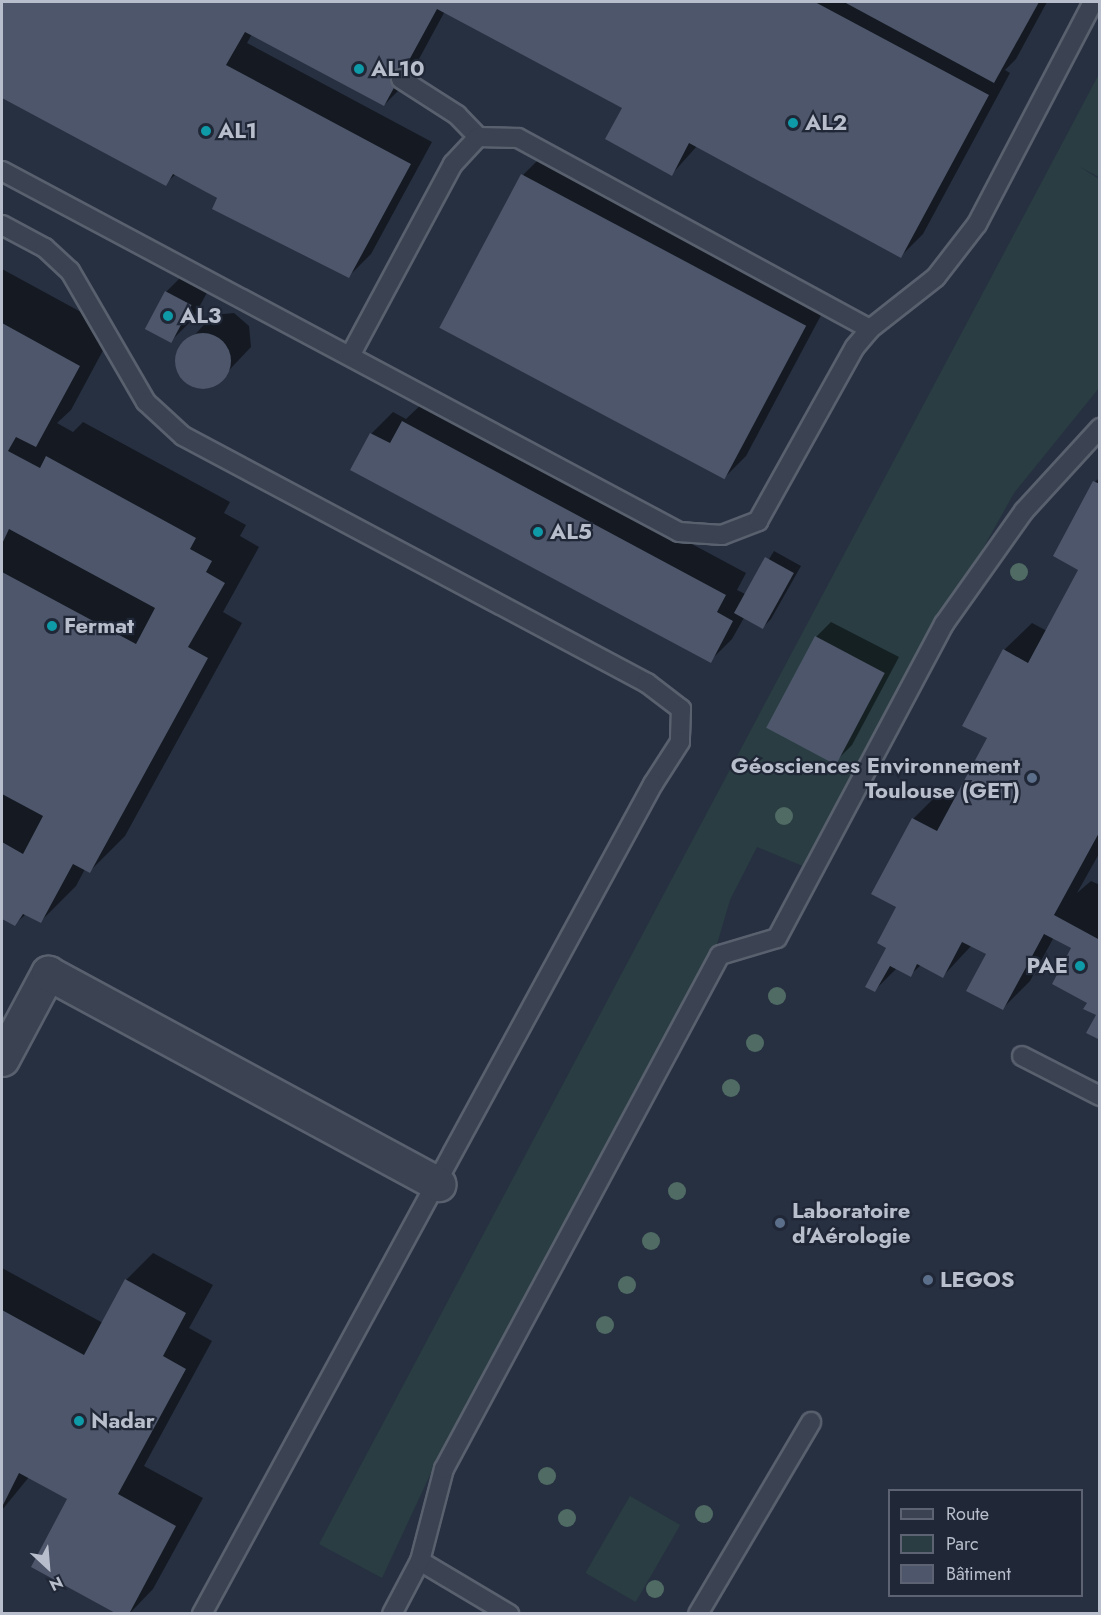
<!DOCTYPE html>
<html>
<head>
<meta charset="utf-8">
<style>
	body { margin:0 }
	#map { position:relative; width:1101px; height:1615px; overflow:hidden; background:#273041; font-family:Jost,sans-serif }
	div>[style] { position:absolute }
	.green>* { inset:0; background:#293d42; transform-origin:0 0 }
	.shadow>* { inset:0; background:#0007 }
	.building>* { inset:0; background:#4d566a; transform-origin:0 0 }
	.round { border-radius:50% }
	.roads { filter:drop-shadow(2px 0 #59606e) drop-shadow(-2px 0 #59606e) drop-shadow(0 2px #59606e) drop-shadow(0 -2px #59606e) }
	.service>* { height:18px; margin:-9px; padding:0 9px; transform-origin:9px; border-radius:9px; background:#3b4251 }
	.minor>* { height:33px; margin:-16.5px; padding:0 16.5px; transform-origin:16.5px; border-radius:16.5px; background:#3b4251 }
	.trees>* { width:18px; height:18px; margin:-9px; border-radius:50%; background:#4f6b63 }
	.dots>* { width:16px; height:16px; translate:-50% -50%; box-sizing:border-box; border:3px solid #202736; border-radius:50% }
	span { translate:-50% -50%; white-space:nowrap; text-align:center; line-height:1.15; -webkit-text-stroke:4.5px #202736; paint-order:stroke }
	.poi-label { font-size:22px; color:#b8becb; font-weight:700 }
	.left { translate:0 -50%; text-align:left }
	.right { translate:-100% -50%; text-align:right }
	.frame { position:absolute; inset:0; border:3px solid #b8becb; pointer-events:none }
	.legend { position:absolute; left:888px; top:1489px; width:195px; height:108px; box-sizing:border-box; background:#202736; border:2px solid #5d6372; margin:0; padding:8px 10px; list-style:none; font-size:18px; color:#b8becb }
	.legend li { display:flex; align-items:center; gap:12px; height:30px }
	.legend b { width:30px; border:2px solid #5d6372 }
	.north { position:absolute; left:18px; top:1537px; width:60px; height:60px; -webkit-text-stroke:4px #202736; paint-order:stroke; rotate:154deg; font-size:16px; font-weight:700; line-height:24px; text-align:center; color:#b8becb }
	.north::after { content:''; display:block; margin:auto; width:21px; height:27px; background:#b8becb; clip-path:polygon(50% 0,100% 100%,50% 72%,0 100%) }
</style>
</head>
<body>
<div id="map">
	<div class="green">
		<div style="clip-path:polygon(1099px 74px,1099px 177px,1080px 167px,1099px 179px,1099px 388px,1014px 493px,805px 867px,757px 847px,730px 900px,717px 944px,430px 1475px,382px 1578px,319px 1544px)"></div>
		<div style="left:630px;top:1496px;width:58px;height:89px;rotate:30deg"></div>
	</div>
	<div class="shadow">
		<div style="clip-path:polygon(2px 2px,1047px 2px,1016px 59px,1005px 70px,1010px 73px,923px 234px,901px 256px,697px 146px,672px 174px,624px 107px,445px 11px,406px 83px,384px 105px,252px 34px,247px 43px,432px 142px,371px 254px,349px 276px,176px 174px,165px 184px,2px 96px)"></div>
		<div style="clip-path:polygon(545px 153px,827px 304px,746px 456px,724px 478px,523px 175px)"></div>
		<div style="clip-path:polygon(2px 269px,114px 330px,71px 410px,57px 423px,73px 432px,83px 422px,230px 502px,224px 513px,246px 525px,240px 536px,259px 547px,223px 612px,242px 623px,125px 836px,90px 871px,85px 869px,76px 886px,41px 921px,26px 914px,15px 924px,2px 917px)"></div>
		<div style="clip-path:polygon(188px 270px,212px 283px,193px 319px,171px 341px,166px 292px)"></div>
		<div style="clip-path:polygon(234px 313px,249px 326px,251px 347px,215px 385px,195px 387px,179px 374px,177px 354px,213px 315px)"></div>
		<div style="clip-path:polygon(425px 401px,746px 573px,737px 590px,747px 595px,774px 551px,801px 566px,771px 619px,764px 626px,745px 616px,732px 639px,710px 661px,371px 434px,393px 412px,406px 419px)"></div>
		<div style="clip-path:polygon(1100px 477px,1100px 852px,1077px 893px,1091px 881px,1100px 885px,1100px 1038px,1098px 1015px,1089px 1002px,1073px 948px,1054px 937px,1030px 981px,1003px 1008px,988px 953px,972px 945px,943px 976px,921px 965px,910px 975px,897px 968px,875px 990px,898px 906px,913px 819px,941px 791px,956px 799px,989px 738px,1004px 650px,1032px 623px,1047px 631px,1080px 569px,1095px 482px)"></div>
		<div style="clip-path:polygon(831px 622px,899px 657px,852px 745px,837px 760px,816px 637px)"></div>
		<div style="clip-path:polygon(153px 1253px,213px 1285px,189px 1328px,212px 1341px,144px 1466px,203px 1498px,153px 1589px,129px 1614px,120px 1614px,69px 1499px,29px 1477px,2px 1510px,2px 1268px,103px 1323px,126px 1280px)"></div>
	</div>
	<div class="building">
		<div style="clip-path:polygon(2px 2px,815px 2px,989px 95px,901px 258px,689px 143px,672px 176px,605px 139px,622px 108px,437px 9px,384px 106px,245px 32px,226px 65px,411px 164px,349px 278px,212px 209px,217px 198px,173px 174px,166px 186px,2px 98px)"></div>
		<div style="clip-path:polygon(844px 2px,1039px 2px,994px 83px)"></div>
		<div style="left:521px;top:174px;width:323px;height:174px;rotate:28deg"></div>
		<div style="left:165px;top:291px;width:30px;height:43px;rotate:28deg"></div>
		<div style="clip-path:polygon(2px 323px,80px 366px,36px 447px,16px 437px,8px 451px,40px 468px,46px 456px,196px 538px,190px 549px,212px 561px,206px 572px,225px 583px,188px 647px,208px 658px,90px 873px,73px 864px,41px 923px,23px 914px,15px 926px,2px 919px,2px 842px,23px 854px,43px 816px,2px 794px,2px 572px,136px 644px,155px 608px,9px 529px,2px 544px)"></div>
		<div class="round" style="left:175px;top:333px;width:56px;height:56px"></div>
		<div style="clip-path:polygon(402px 421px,726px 595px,717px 612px,733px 621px,711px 663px,350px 470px,370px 433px,390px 443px)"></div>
		<div style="clip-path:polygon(1093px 481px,1100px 484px,1100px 831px,1054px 915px,1100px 940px,1100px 1040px,1086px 1033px,1096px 1015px,1083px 1009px,1087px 1003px,1052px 984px,1071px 948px,1044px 934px,1003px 1010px,966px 991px,986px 954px,962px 942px,943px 978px,917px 964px,911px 977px,890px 966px,875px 992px,865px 987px,886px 948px,877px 943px,896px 907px,871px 894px,912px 818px,937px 831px,987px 738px,962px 726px,1003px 649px,1028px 663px,1078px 570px,1053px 556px)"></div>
		<div style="left:765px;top:557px;width:33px;height:64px;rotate:29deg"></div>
		<div style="left:815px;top:636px;width:79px;height:104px;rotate:28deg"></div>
		<div style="clip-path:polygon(125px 1279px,186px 1313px,163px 1356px,186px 1369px,118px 1494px,176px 1526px,129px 1614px,117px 1614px,31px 1567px,67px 1499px,19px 1473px,2px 1507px,2px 1310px,84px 1355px)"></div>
	</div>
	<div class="roads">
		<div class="service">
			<div style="left:401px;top:79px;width:67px;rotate:32.7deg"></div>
			<div style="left:457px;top:115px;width:30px;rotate:46deg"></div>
			<div style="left:2px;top:171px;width:767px;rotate:28.07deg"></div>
			<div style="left:679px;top:532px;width:43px;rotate:4deg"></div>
			<div style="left:722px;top:535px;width:39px;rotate:-21deg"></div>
			<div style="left:758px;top:521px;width:199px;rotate:-60.9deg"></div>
			<div style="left:855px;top:347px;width:23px;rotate:-50deg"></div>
			<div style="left:870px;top:329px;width:84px;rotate:-38.2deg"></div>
			<div style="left:936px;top:277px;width:67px;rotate:-52.3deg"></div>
			<div style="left:977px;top:224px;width:250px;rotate:-62.4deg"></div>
			<div style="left:2px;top:225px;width:49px;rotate:28.1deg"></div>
			<div style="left:45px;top:248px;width:34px;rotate:43deg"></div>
			<div style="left:70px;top:271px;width:151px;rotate:59.9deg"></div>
			<div style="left:146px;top:402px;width:50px;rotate:42.6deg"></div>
			<div style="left:183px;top:436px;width:526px;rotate:28.03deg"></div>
			<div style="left:647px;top:683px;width:43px;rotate:37.4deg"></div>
			<div style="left:681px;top:709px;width:33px;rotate:92deg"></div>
			<div style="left:680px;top:742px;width:50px;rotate:122.7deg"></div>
			<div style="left:653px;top:784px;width:945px;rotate:118.52deg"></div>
			<div style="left:351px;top:354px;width:216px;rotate:-61.8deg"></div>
			<div style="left:453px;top:164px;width:37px;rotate:-47deg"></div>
			<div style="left:478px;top:137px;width:40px;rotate:1.4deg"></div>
			<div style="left:518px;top:138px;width:400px;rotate:28.5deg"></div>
			<div style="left:1022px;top:1056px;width:88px;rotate:27.1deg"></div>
			<div style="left:420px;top:1561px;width:104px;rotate:30.8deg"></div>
			<div style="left:392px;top:1614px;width:60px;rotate:-62.2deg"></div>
			<div style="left:420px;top:1561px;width:95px;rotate:-75.4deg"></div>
			<div style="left:444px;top:1469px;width:583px;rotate:-61.77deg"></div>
			<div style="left:720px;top:955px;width:59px;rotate:-16.6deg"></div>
			<div style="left:777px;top:938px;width:356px;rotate:-62deg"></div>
			<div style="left:944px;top:624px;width:138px;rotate:-54.7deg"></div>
			<div style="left:1024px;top:511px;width:113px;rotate:-47.5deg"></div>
			<div style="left:698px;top:1614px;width:223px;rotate:-59.5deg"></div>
		</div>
		<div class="minor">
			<div style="left:2px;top:1059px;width:98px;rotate:-61.9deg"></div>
			<div style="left:48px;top:973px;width:444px;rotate:28.4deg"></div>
		</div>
	</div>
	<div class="trees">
		<div style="left:1019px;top:572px"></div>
		<div style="left:784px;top:816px"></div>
		<div style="left:777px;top:996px"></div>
		<div style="left:755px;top:1043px"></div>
		<div style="left:731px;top:1088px"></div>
		<div style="left:677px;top:1191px"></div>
		<div style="left:651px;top:1241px"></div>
		<div style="left:627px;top:1285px"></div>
		<div style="left:605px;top:1325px"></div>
		<div style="left:547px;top:1476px"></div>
		<div style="left:704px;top:1514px"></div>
		<div style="left:567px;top:1518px"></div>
		<div style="left:655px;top:1589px"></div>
	</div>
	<div class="dots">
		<div style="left:359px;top:69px;background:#0f9aa8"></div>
		<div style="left:793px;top:123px;background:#0f9aa8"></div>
		<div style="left:206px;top:131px;background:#0f9aa8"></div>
		<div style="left:168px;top:316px;background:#0f9aa8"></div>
		<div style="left:538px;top:532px;background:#0f9aa8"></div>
		<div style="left:52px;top:626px;background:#0f9aa8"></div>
		<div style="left:1032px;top:778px;background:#5c6f8a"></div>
		<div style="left:1080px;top:966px;background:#0f9aa8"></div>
		<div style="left:780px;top:1223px;background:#5c6f8a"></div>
		<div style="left:928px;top:1280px;background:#5c6f8a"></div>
		<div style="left:79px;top:1421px;background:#0f9aa8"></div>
	</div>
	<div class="poi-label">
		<span class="left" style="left:371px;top:69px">AL10</span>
		<span class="left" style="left:805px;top:123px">AL2</span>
		<span class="left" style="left:218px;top:131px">AL1</span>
		<span class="left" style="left:180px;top:316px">AL3</span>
		<span class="left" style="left:550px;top:532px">AL5</span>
		<span class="left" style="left:64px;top:626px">Fermat</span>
		<span class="right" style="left:1020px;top:778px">Géosciences Environnement<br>Toulouse (GET)</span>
		<span class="right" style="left:1068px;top:966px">PAE</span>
		<span class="left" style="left:792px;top:1223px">Laboratoire<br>d'Aérologie</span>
		<span class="left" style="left:940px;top:1280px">LEGOS</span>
		<span class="left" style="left:91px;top:1421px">Nadar</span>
	</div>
	<div class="frame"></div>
	<ul class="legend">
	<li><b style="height:8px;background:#3b4251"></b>Route</li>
	<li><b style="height:16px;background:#293d42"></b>Parc</li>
	<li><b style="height:16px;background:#4d566a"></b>Bâtiment</li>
	</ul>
	<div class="north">N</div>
</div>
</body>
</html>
